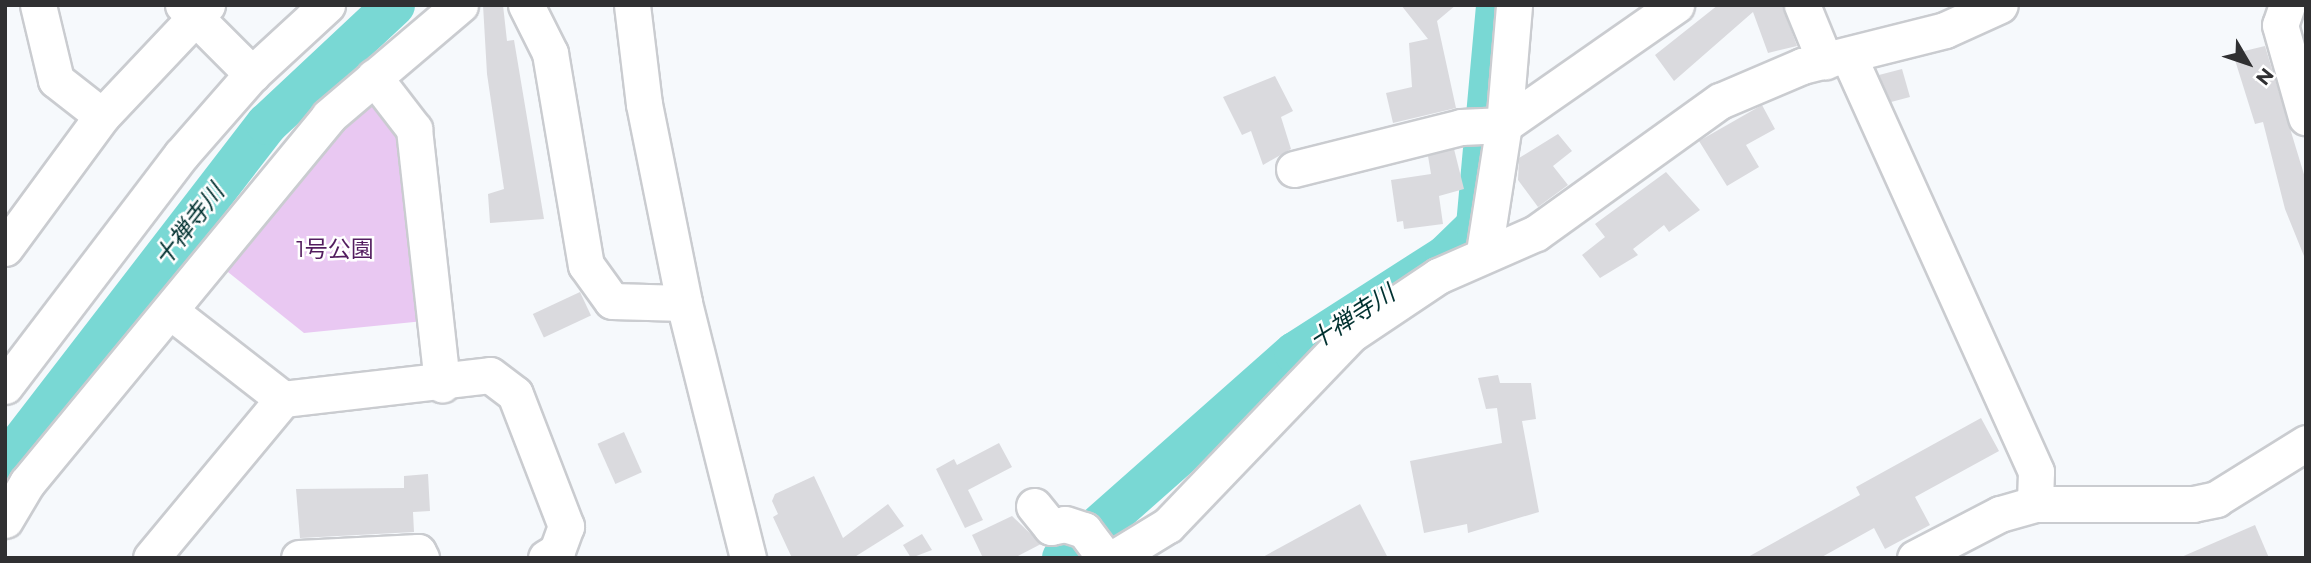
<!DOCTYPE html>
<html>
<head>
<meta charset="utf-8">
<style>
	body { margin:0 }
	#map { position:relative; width:2311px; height:563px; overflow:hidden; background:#f6f9fc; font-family:Montserrat,"Noto Sans JP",sans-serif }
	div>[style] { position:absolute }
	.green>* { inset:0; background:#e9c8f2 }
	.river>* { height:42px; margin:-21px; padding:0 21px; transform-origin:21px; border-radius:21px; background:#79d8d4 }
	.building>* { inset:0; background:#dadade; transform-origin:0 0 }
	.roads { filter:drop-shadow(2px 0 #caccd0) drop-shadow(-2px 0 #caccd0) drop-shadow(0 2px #caccd0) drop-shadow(0 -2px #caccd0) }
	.minor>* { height:35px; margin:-17.5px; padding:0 17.5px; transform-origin:17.5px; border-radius:17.5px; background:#fff }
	span { translate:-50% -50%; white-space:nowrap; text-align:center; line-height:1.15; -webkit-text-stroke:5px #fff; paint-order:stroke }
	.park-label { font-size:23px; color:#531d5f }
	.water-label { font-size:24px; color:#023231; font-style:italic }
	.frame { position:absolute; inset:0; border:7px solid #303032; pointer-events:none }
	.north { position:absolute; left:2213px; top:28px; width:70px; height:70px; -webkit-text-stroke:5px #fff; paint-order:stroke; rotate:129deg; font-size:19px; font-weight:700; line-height:28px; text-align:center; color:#303032 }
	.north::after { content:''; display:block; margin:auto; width:24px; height:32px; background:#303032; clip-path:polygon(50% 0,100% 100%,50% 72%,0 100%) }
</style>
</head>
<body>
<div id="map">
	<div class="green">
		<div style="clip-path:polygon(363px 101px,381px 102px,397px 123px,424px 321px,304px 333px,218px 264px)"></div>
	</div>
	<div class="river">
		<div style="left:5px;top:464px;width:429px;rotate:-52.4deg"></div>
		<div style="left:267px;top:124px;width:174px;rotate:-43.1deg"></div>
		<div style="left:1063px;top:558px;width:310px;rotate:-41.5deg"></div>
		<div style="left:1295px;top:353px;width:179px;rotate:-32.7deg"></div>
		<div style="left:1446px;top:256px;width:43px;rotate:-44.1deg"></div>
		<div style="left:1477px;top:226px;width:222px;rotate:-84.8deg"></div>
	</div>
	<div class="building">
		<div style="clip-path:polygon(483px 5px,503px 5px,507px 41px,514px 40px,544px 219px,490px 223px,488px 194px,504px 189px,487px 74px)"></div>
		<div style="clip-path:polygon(1401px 5px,1456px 5px,1437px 21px,1456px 108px,1393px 123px,1386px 93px,1412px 87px,1409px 43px,1428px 39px)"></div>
		<div style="clip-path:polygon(1718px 5px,1782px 5px,1797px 46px,1768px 53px,1753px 12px,1674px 81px,1655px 55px)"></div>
		<div style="clip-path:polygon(2265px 46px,2306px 181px,2306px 261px,2285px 209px,2263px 122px,2255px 124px,2235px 60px,2241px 58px,2240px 52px)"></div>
		<div style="clip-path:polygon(1902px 69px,1910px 97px,1891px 102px,1879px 75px)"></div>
		<div style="clip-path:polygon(1275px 76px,1293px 111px,1281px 117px,1291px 149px,1263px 165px,1251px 131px,1242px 135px,1223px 97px)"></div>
		<div style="clip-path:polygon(1762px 105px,1775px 129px,1746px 145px,1759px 167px,1727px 186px,1699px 141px)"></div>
		<div style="clip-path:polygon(1558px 134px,1572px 151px,1553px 166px,1568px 185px,1538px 207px,1518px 180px,1519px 158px)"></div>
		<div style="clip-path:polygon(1454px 149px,1464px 189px,1439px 196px,1443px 224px,1404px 229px,1403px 221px,1397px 222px,1391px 180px,1431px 174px,1428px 156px)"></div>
		<div style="clip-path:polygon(1666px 172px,1700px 210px,1669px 232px,1664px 225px,1633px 249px,1638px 255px,1600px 278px,1582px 255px,1605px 237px,1595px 224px)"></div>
		<div style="left:580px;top:292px;width:26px;height:52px;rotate:65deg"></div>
		<div style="clip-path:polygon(1498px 375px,1500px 383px,1531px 383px,1536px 419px,1522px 421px,1539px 512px,1468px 533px,1467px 524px,1424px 533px,1410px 461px,1502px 443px,1497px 408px,1486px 409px,1478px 378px)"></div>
		<div style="clip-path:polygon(1981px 418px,1999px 451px,1915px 497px,1930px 525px,1885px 549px,1874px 528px,1820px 558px,1746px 558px,1860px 495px,1856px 487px)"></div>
		<div style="left:624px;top:432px;width:44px;height:29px;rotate:66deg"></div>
		<div style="clip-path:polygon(999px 443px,1012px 467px,968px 490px,983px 520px,965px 528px,936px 469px,954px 459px,957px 465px)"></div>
		<div style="clip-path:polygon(428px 474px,430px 511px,413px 512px,414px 532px,300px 538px,296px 489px,404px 488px,404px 476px)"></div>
		<div style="clip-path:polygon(814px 476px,843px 538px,888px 504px,904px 526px,853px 558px,792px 558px,773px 517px,778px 514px,772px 501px,775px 494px)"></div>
		<div style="clip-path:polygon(1360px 504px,1388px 558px,1261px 558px)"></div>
		<div style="clip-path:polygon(1012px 516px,1041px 544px,1014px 558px,983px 558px,972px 535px)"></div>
		<div style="clip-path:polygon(2255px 525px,2269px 558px,2179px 558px)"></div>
		<div style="clip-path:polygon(922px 534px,932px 550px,911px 558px,903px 545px)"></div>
	</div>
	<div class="roads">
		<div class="minor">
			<div style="left:38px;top:5px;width:77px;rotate:76.5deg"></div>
			<div style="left:56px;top:80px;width:58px;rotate:38deg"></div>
			<div style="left:183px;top:5px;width:98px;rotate:45deg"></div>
			<div style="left:526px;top:5px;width:54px;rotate:63.4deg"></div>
			<div style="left:550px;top:53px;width:215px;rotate:80.4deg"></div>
			<div style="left:586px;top:265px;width:44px;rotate:54.2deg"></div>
			<div style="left:612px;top:301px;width:72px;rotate:1.6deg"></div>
			<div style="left:632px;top:5px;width:100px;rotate:83.1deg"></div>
			<div style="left:644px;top:104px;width:203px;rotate:78.6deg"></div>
			<div style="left:684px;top:303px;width:263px;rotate:75.9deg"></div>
			<div style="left:1802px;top:5px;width:61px;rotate:67.7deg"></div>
			<div style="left:2287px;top:5px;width:21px;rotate:109deg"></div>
			<div style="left:2280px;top:25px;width:96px;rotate:74.2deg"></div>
			<div style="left:1848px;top:55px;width:457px;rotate:65.7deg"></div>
			<div style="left:2036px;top:472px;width:32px;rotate:92deg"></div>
			<div style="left:374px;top:77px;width:66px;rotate:52.4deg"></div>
			<div style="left:414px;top:129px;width:257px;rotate:83.7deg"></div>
			<div style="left:1294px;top:169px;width:172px;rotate:-14.1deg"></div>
			<div style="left:1461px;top:127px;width:43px;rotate:-2.7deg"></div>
			<div style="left:1504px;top:125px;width:210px;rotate:-34.9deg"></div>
			<div style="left:5px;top:248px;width:164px;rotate:-53.7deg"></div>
			<div style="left:102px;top:116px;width:153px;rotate:-46.6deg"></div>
			<div style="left:1484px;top:252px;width:129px;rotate:-81.1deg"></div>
			<div style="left:1504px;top:125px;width:120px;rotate:-85.2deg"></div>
			<div style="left:170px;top:311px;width:143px;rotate:37.9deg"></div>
			<div style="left:283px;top:399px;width:208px;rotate:-6.6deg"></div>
			<div style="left:490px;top:375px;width:31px;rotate:37deg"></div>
			<div style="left:515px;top:394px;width:142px;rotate:68.9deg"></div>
			<div style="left:566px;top:526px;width:27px;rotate:110deg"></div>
			<div style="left:557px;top:551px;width:13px;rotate:148deg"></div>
			<div style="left:5px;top:386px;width:290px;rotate:-52.7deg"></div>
			<div style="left:181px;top:155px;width:108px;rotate:-48.8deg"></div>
			<div style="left:252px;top:74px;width:102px;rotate:-42.6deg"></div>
			<div style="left:1034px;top:506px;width:27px;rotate:51deg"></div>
			<div style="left:1051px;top:527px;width:14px;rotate:-12deg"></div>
			<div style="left:1065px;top:524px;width:20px;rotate:18deg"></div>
			<div style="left:1084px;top:530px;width:35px;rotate:53deg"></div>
			<div style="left:5px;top:520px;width:43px;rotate:-59.3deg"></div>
			<div style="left:27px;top:483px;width:475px;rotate:-50.5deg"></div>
			<div style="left:329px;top:116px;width:172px;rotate:-40.3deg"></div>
			<div style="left:151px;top:558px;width:207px;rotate:-50.3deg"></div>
			<div style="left:299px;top:558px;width:119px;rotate:-2.9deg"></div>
			<div style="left:418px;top:552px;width:7px;rotate:63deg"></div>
			<div style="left:1114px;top:558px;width:63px;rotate:-31.4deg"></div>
			<div style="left:1168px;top:525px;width:263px;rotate:-46.2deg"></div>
			<div style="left:1350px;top:335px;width:106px;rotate:-33.8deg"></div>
			<div style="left:1438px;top:276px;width:107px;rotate:-23.7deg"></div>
			<div style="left:1536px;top:233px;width:226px;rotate:-35.7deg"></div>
			<div style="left:1720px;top:101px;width:89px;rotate:-23.1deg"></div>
			<div style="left:1802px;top:66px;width:147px;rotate:-14.1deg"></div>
			<div style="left:1945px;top:30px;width:60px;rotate:-24.4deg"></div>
			<div style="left:1915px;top:558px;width:96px;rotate:-27.4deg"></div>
			<div style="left:2000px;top:514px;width:36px;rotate:-16deg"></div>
			<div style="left:2035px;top:504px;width:158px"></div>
			<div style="left:2193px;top:504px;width:24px;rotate:-12deg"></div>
			<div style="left:2216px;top:499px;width:106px;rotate:-31.9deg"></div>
		</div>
	</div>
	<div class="park-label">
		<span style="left:335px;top:249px">1号公園</span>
	</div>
	<div class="water-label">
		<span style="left:189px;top:225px;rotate:-52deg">十禅寺川</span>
		<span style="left:1352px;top:317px;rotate:-33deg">十禅寺川</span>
	</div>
	<div class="frame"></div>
	<div class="north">N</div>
</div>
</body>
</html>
